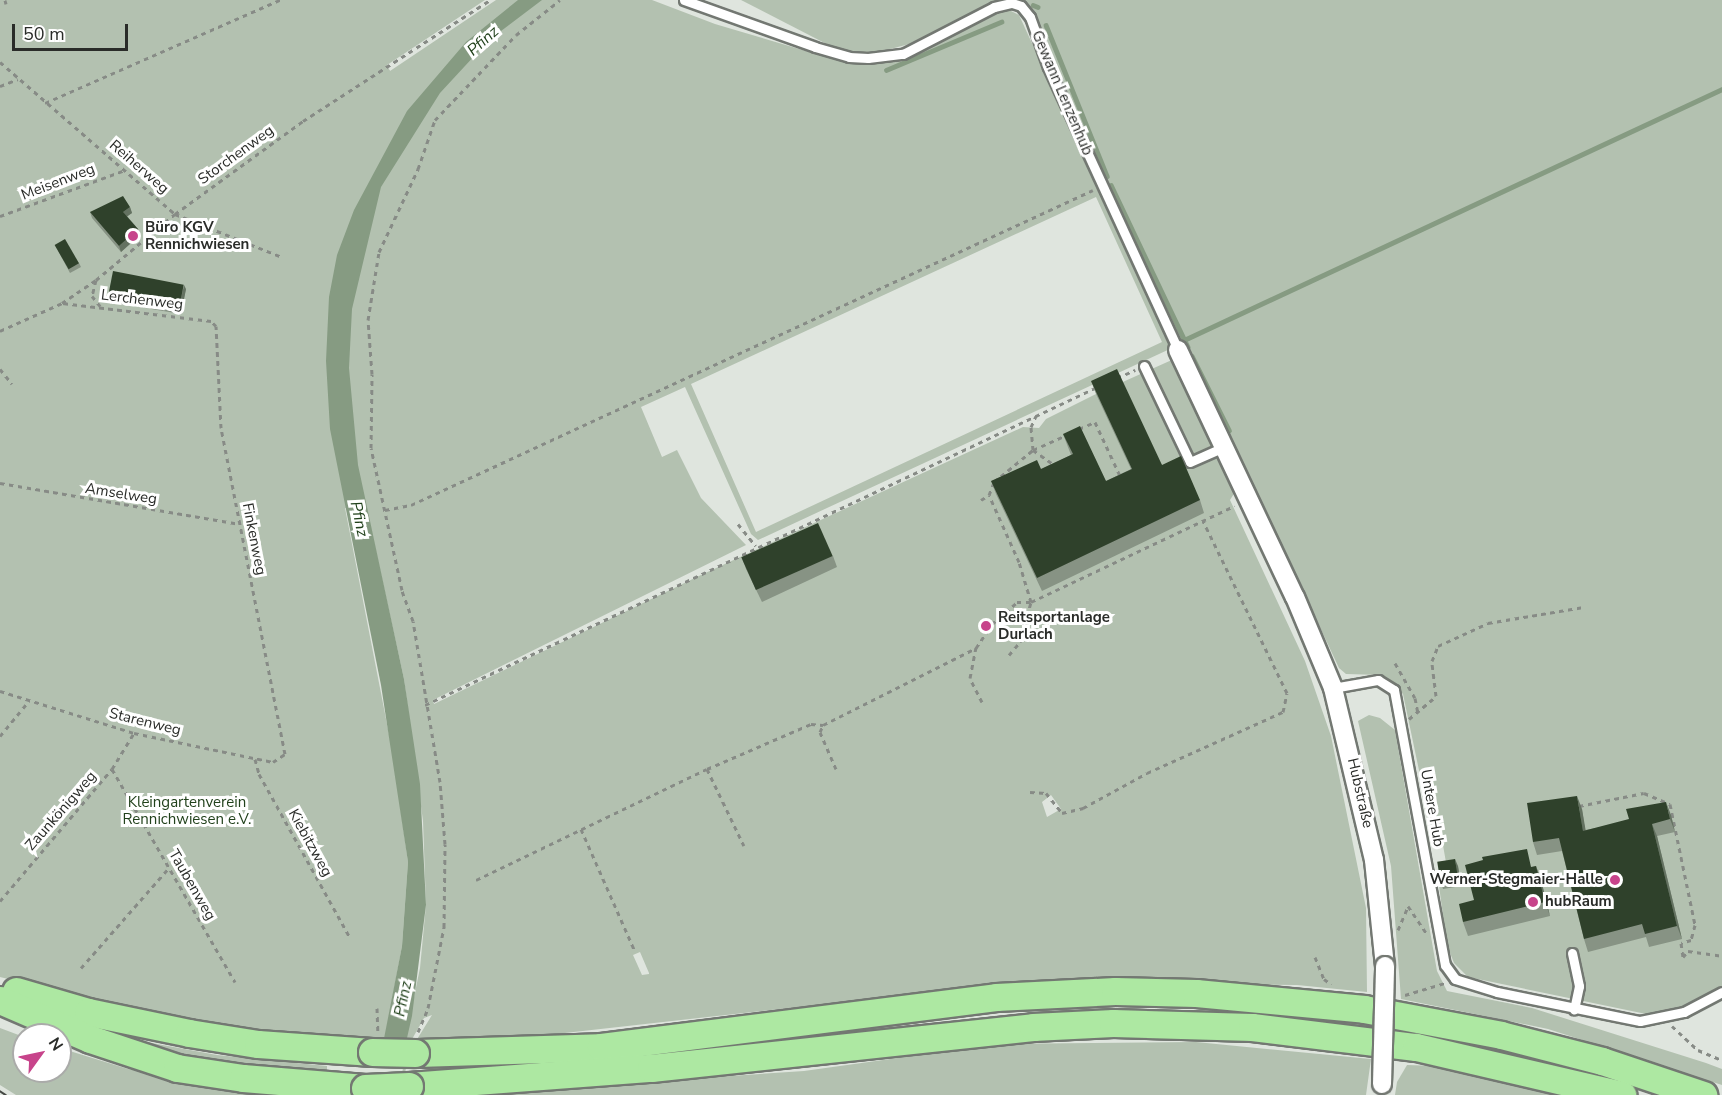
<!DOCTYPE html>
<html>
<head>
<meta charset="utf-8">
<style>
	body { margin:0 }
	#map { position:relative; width:1722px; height:1095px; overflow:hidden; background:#dfe5de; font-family:"Nunito Sans",sans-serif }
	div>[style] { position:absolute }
	.green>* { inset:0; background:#b3c1b0 }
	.water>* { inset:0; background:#869b82 }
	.pier>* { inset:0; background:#dfe5de }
	.stream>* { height:4.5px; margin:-2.25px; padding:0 2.25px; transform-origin:2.25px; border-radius:2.25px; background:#869b82 }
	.path>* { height:3px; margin-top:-1.5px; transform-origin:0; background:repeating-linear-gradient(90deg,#878b86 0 4.5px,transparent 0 9px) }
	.roads { filter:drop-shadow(2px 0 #737872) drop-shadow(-2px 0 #737872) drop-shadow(0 2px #737872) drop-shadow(0 -2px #737872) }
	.lane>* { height:9px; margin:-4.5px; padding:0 4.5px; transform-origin:4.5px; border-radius:4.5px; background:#fff }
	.street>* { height:18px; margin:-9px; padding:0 9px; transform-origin:9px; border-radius:9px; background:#fff }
	.primary>* { height:27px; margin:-13.5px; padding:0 13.5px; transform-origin:13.5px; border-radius:13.5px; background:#ade8a2 }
	.tram>* { height:1.5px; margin:-0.75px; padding:0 0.75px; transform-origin:0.75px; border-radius:0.75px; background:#454844 }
	.bridges { filter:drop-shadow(2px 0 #737872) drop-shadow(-2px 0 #737872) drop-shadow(0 2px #737872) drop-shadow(0 -2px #737872) }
	.street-bridge>* { height:18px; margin:-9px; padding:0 9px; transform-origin:9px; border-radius:9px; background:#fff }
	.primary-bridge>* { height:27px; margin:-13.5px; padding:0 13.5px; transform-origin:13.5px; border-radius:13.5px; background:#ade8a2 }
	.wall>* { inset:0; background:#879384 }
	.shaded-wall>* { inset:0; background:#647261 }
	.building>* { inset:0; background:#2f412b; transform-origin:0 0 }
	.dots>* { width:16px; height:16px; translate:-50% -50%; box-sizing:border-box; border:3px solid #fff; border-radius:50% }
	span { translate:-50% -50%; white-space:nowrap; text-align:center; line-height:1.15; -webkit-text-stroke:6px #fff; paint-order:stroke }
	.street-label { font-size:15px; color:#2a2c29 }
	.poi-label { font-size:15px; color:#2a2c29; font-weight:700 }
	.left { translate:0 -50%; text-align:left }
	.right { translate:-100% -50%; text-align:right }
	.park-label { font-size:15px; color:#21411b }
	.water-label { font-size:16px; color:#20401a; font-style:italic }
	.north { position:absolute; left:12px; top:1023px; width:60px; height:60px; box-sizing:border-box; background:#fff; border:2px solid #aaaba9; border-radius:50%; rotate:57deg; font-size:16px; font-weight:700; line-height:24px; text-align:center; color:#2a2c29 }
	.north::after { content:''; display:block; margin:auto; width:21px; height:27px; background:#c7448b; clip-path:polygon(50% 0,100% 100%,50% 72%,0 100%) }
	.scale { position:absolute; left:12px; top:24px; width:116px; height:27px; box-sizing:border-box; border:3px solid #2a2c29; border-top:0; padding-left:8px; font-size:18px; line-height:21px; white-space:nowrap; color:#2a2c29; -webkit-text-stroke:4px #fff; paint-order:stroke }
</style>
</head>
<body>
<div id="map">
	<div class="green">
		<div style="clip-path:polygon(evenodd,0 0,485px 0,387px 65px,390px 71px,496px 0,652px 0,715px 24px,840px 61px,878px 63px,929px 49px,990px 14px,1009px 10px,1019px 15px,1172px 348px,758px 540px,751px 534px,685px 387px,641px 407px,662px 457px,677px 450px,701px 498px,746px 545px,433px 700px,434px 704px,701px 575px,1023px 427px,1039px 428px,1046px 419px,1096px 394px,1174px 359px,1235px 492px,1230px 500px,1305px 661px,1331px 736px,1366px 908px,1367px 992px,1297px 985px,1073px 982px,976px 987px,538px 1036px,416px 1041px,432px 1015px,424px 1018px,411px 1041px,401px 1095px,394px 1095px,420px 968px,426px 905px,423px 821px,404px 679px,366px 506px,345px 508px,393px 755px,408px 862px,402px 946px,384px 1043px,227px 1032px,0 977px,0 0,1096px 197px,1162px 342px,756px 532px,691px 384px,1096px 197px,0 0,1051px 795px,1061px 809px,1047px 817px,1042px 802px,1051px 795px,0 0,640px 952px,649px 973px,649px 974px,642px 975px,633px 955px,640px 952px)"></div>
		<div style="clip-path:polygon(741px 0,997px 0,924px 40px,868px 55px,844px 53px)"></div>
		<div style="clip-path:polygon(1024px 0,1722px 0,1722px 988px,1685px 1007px,1651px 1015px,1468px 977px,1454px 963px,1447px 945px,1437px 871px,1447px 868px,1441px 834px,1433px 837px,1403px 694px,1381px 675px,1346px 674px,1339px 668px,1241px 458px,1210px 415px,1073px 111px,1035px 14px)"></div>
		<div style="clip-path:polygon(1369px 715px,1380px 718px,1395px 730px,1437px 971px,1447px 991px,1532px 1008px,1706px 1063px,1722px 1069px,1722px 1085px,1548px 1029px,1401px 999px,1391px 866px,1358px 721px)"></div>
		<div style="clip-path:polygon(0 1028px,24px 1037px,24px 1071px,60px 1071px,60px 1048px,128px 1069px,235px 1088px,356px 1095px,16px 1095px,0 1085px)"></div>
		<div style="clip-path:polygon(119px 1037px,217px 1055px,327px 1066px,327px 1072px,182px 1057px)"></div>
		<div style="clip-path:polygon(1196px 1042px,1371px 1059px,1366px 1095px,443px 1095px,804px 1071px,998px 1044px)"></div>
		<div style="clip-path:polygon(1407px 1065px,1438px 1066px,1571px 1095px,1395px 1095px,1397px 1082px)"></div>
	</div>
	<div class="water">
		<div style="clip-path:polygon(518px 0,542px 0,489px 40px,440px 93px,381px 187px,352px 309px,349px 368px,358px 465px,404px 679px,420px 784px,426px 905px,412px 1016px,394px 1095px,373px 1095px,402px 946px,408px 862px,381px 685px,330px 429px,326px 361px,329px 297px,337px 255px,354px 210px,407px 111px,466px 42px)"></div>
	</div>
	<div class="pier">
		<div style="clip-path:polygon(380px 1045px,408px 1046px,397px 1095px,370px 1095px)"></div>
	</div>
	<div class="stream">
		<div style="left:1033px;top:5px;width:5px;rotate:22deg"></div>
		<div style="left:1046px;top:25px;width:163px;rotate:68deg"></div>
		<div style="left:886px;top:70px;width:125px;rotate:-22.7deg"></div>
		<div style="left:1111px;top:185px;width:179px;rotate:64.6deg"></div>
		<div style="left:1184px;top:340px;width:594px;rotate:-25.01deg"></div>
		<div style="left:1192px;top:356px;width:83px;rotate:63.4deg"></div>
	</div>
	<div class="path">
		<div style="left:5px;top:0;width:4px;rotate:76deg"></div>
		<div style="left:0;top:62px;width:232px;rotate:41deg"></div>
		<div style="left:175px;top:214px;width:115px;rotate:21.9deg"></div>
		<div style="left:0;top:86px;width:19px;rotate:-21deg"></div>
		<div style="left:45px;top:103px;width:257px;rotate:-23.7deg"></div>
		<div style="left:0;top:216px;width:133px;rotate:-20.2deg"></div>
		<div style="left:96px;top:280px;width:16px;rotate:104deg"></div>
		<div style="left:92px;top:296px;width:13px;rotate:51deg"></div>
		<div style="left:0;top:331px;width:68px;rotate:-24.3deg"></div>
		<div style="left:62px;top:303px;width:41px;rotate:-34.1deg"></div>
		<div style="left:96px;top:280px;width:103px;rotate:-39.9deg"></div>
		<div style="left:175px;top:214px;width:158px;rotate:-36deg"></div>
		<div style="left:303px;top:121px;width:223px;rotate:-32.9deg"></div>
		<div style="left:0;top:369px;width:19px;rotate:51deg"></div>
		<div style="left:1117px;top:378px;width:20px;rotate:-24deg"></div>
		<div style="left:1079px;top:429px;width:17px;rotate:-24deg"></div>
		<div style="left:1095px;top:422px;width:62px;rotate:65.1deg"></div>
		<div style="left:1033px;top:450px;width:37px;rotate:-24deg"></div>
		<div style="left:1033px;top:450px;width:24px;rotate:35deg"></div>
		<div style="left:0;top:483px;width:242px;rotate:9.7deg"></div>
		<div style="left:981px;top:500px;width:9px;rotate:-32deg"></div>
		<div style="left:385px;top:510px;width:26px;rotate:-11deg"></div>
		<div style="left:411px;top:505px;width:751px;rotate:-24.79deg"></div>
		<div style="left:738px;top:524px;width:28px;rotate:51deg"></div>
		<div style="left:1009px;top:655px;width:17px;rotate:-50deg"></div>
		<div style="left:1020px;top:642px;width:41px;rotate:-74.6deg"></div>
		<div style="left:1031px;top:602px;width:225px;rotate:-25.3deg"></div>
		<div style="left:1395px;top:663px;width:40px;rotate:60.3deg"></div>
		<div style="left:1415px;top:698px;width:15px;rotate:79deg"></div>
		<div style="left:0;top:691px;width:140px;rotate:17.4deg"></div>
		<div style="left:134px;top:733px;width:142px;rotate:11.8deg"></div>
		<div style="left:273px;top:762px;width:14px;rotate:-34deg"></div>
		<div style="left:285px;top:754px;width:332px;rotate:-101.1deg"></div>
		<div style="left:221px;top:428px;width:102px;rotate:-92.8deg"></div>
		<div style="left:216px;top:326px;width:7px;rotate:-135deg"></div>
		<div style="left:211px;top:321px;width:150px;rotate:-173.1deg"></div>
		<div style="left:982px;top:702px;width:27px;rotate:-117deg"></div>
		<div style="left:970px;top:678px;width:31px;rotate:-79deg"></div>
		<div style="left:976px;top:648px;width:29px;rotate:-56deg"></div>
		<div style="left:992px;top:624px;width:33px;rotate:-41deg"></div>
		<div style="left:1017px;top:602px;width:14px"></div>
		<div style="left:1031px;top:602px;width:42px;rotate:-106.7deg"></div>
		<div style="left:1019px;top:562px;width:73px;rotate:-114.1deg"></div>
		<div style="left:989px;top:495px;width:14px;rotate:-69deg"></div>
		<div style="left:994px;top:482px;width:50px;rotate:-39.4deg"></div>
		<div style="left:1033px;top:450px;width:23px;rotate:-95deg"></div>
		<div style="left:1031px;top:427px;width:12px;rotate:-66deg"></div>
		<div style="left:425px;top:705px;width:743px;rotate:-25.32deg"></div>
		<div style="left:1409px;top:719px;width:35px;rotate:-40deg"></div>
		<div style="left:1436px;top:696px;width:35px;rotate:-97deg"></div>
		<div style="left:1432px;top:661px;width:16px;rotate:-68deg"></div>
		<div style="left:1438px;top:646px;width:55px;rotate:-24.7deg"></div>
		<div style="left:1488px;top:623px;width:97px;rotate:-9.5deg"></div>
		<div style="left:0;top:736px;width:45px;rotate:-50.4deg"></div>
		<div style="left:255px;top:759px;width:16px;rotate:75deg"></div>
		<div style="left:259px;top:774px;width:185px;rotate:60.9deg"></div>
		<div style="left:112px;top:769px;width:246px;rotate:60deg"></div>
		<div style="left:707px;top:769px;width:85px;rotate:64.3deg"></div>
		<div style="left:836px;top:769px;width:40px;rotate:-113.4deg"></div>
		<div style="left:820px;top:732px;width:8px;rotate:-67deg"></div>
		<div style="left:823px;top:725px;width:171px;rotate:-26.7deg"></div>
		<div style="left:1030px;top:792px;width:16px;rotate:4deg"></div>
		<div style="left:1046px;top:793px;width:26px;rotate:51deg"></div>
		<div style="left:1062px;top:813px;width:22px;rotate:-13deg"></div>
		<div style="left:1083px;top:808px;width:73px;rotate:-28.7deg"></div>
		<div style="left:1147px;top:773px;width:149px;rotate:-24.2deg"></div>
		<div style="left:1283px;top:712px;width:19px;rotate:-78deg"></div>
		<div style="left:1287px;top:693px;width:191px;rotate:-116deg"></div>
		<div style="left:1579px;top:806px;width:66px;rotate:-11.3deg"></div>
		<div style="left:1644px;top:793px;width:28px;rotate:23deg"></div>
		<div style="left:1670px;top:804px;width:124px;rotate:78.3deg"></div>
		<div style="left:1695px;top:925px;width:16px;rotate:105deg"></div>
		<div style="left:1691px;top:940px;width:10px;rotate:163deg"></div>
		<div style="left:1681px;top:943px;width:14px;rotate:82deg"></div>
		<div style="left:581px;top:829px;width:131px;rotate:66.2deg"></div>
		<div style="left:476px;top:880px;width:256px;rotate:-25.7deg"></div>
		<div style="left:707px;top:769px;width:113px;rotate:-23.4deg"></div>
		<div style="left:811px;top:724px;width:12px;rotate:5deg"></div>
		<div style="left:0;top:901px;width:173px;rotate:-49.7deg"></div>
		<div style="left:112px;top:769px;width:42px;rotate:-58.6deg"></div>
		<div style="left:1398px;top:930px;width:26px;rotate:-67deg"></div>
		<div style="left:1408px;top:906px;width:32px;rotate:56deg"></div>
		<div style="left:1315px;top:957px;width:24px;rotate:68deg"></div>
		<div style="left:1324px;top:979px;width:9px;rotate:36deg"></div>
		<div style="left:1683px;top:957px;width:8px;rotate:-50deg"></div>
		<div style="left:1688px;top:951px;width:34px;rotate:8deg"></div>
		<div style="left:81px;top:968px;width:132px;rotate:-48.7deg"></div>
		<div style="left:1405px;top:995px;width:42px;rotate:-16.7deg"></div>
		<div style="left:377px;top:1008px;width:24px;rotate:88deg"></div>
		<div style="left:1672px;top:1026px;width:35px;rotate:43deg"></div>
		<div style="left:1698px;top:1050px;width:26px;rotate:23deg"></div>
		<div style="left:418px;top:1032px;width:26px;rotate:-67deg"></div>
		<div style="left:428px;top:1008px;width:83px;rotate:-78.8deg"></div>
		<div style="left:444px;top:927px;width:83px;rotate:-89.3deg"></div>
		<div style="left:445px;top:844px;width:62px;rotate:-94.6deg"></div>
		<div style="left:440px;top:782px;width:163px;rotate:-99.5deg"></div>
		<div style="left:413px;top:621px;width:33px;rotate:-110deg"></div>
		<div style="left:402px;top:590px;width:145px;rotate:-102.3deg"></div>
		<div style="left:371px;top:448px;width:74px;rotate:-89.2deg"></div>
		<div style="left:372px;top:374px;width:54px;rotate:-94.2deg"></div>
		<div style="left:368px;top:320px;width:69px;rotate:-80.8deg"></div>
		<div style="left:379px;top:252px;width:92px;rotate:-64.8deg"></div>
		<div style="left:418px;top:169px;width:52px;rotate:-70.9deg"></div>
		<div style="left:435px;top:120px;width:117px;rotate:-46.4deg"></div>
		<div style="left:516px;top:35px;width:56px;rotate:-38.5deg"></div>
	</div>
	<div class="roads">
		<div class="lane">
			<div style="left:684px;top:0;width:139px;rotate:19.7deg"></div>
			<div style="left:815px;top:47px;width:35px;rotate:16deg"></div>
			<div style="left:849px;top:57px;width:19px;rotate:3deg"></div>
			<div style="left:868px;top:58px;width:35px;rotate:-7deg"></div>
			<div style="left:903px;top:54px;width:102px;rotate:-27.3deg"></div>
			<div style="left:994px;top:7px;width:18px;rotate:-13deg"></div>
			<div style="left:1012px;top:3px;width:9px;rotate:18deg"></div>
			<div style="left:1021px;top:6px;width:14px;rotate:51deg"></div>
			<div style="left:1030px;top:17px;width:53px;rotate:70.2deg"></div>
			<div style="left:1048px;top:67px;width:311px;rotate:65.3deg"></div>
			<div style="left:1144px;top:366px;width:106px;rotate:64.4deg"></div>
			<div style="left:1190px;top:462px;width:35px;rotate:-24deg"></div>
			<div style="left:1333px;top:688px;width:46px;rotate:-10.1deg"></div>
			<div style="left:1378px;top:680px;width:19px;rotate:32deg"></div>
			<div style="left:1394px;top:690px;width:280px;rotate:79.5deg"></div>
			<div style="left:1445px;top:965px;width:17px;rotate:54deg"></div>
			<div style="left:1455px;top:979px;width:44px;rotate:17.2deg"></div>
			<div style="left:1497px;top:992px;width:146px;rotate:11.5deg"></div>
			<div style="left:1640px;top:1021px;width:45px;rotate:-11.6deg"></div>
			<div style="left:1684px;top:1012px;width:43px;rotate:-27.8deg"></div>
			<div style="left:1572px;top:953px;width:34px;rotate:78deg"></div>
			<div style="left:1579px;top:986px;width:24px;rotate:102deg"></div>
		</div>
		<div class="street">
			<div style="left:1178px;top:350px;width:273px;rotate:64.7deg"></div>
			<div style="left:1295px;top:597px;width:99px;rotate:67.3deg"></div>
			<div style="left:1333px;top:688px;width:177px;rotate:76.6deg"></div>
			<div style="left:1374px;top:860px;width:107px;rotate:84.1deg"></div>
		</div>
		<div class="primary">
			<div style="left:16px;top:991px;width:75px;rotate:16.3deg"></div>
			<div style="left:88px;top:1012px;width:103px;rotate:11.7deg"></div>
			<div style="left:189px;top:1033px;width:70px;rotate:9.1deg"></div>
			<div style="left:258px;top:1044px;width:114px;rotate:4deg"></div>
			<div style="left:0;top:1000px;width:98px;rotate:23.4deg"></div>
			<div style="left:90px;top:1039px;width:92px;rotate:18.4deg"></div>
			<div style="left:177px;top:1068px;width:67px;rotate:8.6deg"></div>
			<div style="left:243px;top:1078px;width:122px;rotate:4.7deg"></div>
			<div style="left:415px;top:1053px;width:186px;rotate:-1.8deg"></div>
			<div style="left:601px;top:1047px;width:398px;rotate:-7.2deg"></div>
			<div style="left:996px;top:997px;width:119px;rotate:-2.9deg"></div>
			<div style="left:1115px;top:991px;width:81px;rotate:1.4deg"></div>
			<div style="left:1196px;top:993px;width:169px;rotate:5.4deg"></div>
			<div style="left:1364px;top:1009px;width:139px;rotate:10.7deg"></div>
			<div style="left:1501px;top:1035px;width:104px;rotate:14.4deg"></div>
			<div style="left:1602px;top:1061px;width:107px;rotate:18.6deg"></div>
			<div style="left:409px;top:1086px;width:243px;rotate:-4.3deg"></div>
			<div style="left:651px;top:1068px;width:384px;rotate:-6.1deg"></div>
			<div style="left:1033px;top:1027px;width:80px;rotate:-2.9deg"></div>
			<div style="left:1113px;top:1023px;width:139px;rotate:1.6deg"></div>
			<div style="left:1252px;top:1027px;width:165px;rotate:7deg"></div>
			<div style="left:1416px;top:1047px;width:212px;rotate:13.1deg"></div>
		</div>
	</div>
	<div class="tram">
		<div style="left:0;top:1091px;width:7px;rotate:34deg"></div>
	</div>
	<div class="bridges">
		<div class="street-bridge">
			<div style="left:1382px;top:1084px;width:118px;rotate:-88.5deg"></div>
		</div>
		<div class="primary-bridge">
			<div style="left:372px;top:1052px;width:43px;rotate:1.3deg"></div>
			<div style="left:365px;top:1088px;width:44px;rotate:-2.6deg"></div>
		</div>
	</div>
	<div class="wall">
		<div style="clip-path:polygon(130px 207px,132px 213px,127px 216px,138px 229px,140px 235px,121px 252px,92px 218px,90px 212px)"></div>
		<div style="clip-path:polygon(55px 245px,79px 263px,81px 267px,70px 273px)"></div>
		<div style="clip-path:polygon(186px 289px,181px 314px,110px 302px,108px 297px)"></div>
		<div style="clip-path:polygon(1091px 381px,1162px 465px,1200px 500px,1204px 513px,1042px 591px,996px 494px,991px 481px,1041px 469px,1071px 455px,1063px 434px,1106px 481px,1131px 469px,1096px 394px)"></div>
		<div style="clip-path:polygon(833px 556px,837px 567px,762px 602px,746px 569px,742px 558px)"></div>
		<div style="clip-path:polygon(1582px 809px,1585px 830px,1671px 815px,1675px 832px,1657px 836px,1682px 939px,1649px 947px,1646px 937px,1588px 952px,1584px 939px,1562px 851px,1537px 855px,1533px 842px)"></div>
		<div style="clip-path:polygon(1458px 866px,1461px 886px,1443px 889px,1441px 882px)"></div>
		<div style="clip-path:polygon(1536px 866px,1541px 880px,1550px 916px,1468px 936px,1463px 922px,1533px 867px)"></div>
	</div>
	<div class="shaded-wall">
		<div style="clip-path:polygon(130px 207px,132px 213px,125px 218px,123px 212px)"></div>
		<div style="clip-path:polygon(138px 229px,140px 235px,121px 252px,119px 246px)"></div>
		<div style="clip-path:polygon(184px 285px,186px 289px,181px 314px,179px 309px)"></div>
		<div style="clip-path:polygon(1577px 796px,1582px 809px,1588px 844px,1583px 831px)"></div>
		<div style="clip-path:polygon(1666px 802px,1671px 815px,1675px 832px,1670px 819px)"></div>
		<div style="clip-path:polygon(1652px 824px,1657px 836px,1682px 939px,1677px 926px)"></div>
		<div style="clip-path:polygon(1455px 859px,1458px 866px,1461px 886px,1458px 879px)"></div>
		<div style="clip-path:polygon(1536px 866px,1541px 880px,1550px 916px,1545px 902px)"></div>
	</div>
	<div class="building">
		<div style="clip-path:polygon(123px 196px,130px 207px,123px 212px,138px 229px,119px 246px,90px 212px)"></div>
		<div style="left:65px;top:239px;width:28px;height:12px;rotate:60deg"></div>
		<div style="left:113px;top:271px;width:72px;height:26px;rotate:11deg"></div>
		<div style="clip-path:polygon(1117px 369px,1162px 465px,1181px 456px,1200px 500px,1037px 578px,991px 481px,1037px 460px,1041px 469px,1073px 454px,1063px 434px,1080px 426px,1106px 481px,1132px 469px,1091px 381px)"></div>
		<div style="left:818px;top:523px;width:36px;height:84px;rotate:66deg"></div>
		<div style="clip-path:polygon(1577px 796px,1583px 831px,1629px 819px,1626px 809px,1666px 802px,1670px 819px,1652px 824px,1677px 926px,1645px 934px,1642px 924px,1584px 939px,1559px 838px,1533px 842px,1527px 803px)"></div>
		<div style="clip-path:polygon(1527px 849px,1531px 867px,1536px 866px,1545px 902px,1463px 922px,1459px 904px,1474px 900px,1465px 865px,1483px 860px,1482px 857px)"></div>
		<div style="left:1455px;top:859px;width:20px;height:18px;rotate:81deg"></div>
	</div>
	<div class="dots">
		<div style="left:133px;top:236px;background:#c7448b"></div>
		<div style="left:986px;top:626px;background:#c7448b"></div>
		<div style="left:1615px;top:880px;background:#c7448b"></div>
		<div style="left:1533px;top:902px;background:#c7448b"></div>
	</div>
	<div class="street-label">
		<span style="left:1062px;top:93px;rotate:67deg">Gewann Lenzenhub</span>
		<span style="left:236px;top:155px;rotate:-36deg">Storchenweg</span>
		<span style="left:139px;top:167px;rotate:41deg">Reiherweg</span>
		<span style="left:58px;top:182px;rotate:-21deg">Meisenweg</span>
		<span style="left:142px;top:300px;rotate:7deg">Lerchenweg</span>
		<span style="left:121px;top:494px;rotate:9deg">Amselweg</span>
		<span style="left:254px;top:539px;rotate:79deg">Finkenweg</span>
		<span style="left:145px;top:722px;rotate:14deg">Starenweg</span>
		<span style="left:1360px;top:793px;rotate:77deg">Hubstraße</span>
		<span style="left:1432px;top:808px;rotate:80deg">Untere Hub</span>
		<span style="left:61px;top:811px;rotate:-49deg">Zaunkönigweg</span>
		<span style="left:310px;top:843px;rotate:61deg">Kiebitzweg</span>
		<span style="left:192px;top:885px;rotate:60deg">Taubenweg</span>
	</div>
	<div class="poi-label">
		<span class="left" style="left:145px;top:236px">Büro KGV<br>Rennichwiesen</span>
		<span class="left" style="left:998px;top:626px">Reitsportanlage<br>Durlach</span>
		<span class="right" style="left:1603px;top:880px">Werner-Stegmaier-Halle</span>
		<span class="left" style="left:1545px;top:902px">hubRaum</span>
	</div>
	<div class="park-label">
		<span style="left:187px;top:811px">Kleingartenverein<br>Rennichwiesen e.V.</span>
	</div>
	<div class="water-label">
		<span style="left:483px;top:41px;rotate:-42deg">Pfinz</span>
		<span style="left:359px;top:519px;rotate:78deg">Pfinz</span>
		<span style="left:403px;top:999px;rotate:-78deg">Pfinz</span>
	</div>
	<div class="north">N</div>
	<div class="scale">50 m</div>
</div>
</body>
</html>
